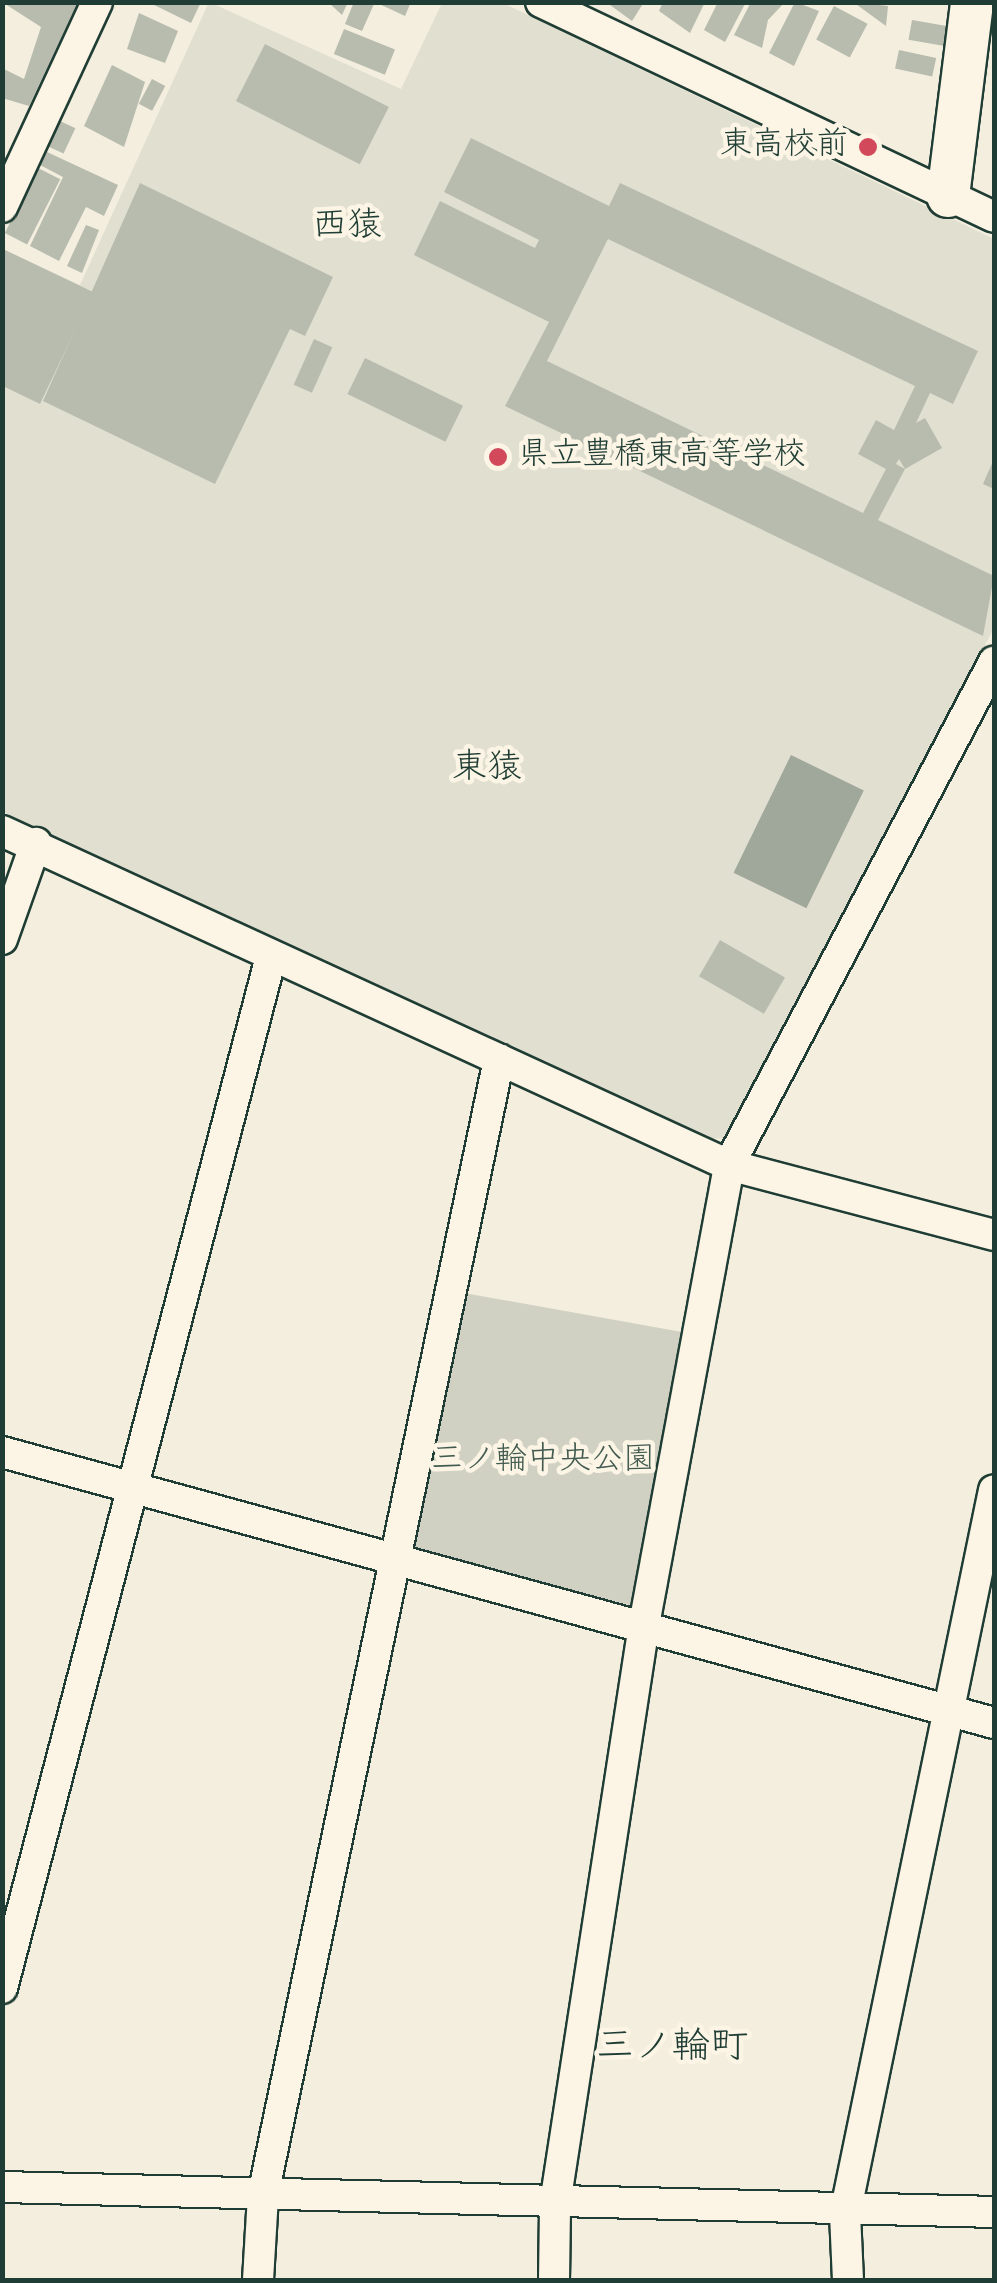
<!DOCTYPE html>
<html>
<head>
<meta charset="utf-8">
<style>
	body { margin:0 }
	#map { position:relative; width:997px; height:2283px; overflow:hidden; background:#f3eede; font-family:"Gochi Hand","Klee One",sans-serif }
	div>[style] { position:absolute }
	.built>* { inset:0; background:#e1dfd0 }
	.green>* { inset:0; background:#d0d1c2 }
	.water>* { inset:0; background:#a0a89b; transform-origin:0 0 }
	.building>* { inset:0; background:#b8bcae; transform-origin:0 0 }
	.roads { filter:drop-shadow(2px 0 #1f3d34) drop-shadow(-2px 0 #1f3d34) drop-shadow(0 2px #1f3d34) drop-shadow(0 -2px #1f3d34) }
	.street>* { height:30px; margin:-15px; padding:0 15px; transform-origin:15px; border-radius:15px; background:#fcf5e5 }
	.secondary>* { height:42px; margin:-21px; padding:0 21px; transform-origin:21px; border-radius:21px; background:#fcf5e5 }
	.dots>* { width:28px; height:28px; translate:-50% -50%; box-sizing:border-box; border:5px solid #fcf5e5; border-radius:50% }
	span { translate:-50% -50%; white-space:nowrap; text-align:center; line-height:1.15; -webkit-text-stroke:9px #fcf5e5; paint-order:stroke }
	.poi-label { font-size:32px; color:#1f3d34 }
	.right { translate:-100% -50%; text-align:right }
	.left { translate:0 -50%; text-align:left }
	.park-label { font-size:32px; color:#425b50 }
	.neighbourhood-label { font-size:35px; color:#1f3d34 }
	.quarter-label { font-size:38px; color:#1f3d34 }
	.frame { position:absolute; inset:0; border:5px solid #1f3d34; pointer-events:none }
</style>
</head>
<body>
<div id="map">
	<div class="built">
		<div style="clip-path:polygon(209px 2px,401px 89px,442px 3px,503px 3px,994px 239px,994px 628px,727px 1138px,702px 1139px,3px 812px,2px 249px,80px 285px)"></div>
	</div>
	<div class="green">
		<div style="clip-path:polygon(464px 1293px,682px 1332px,638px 1595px,629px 1605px,421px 1552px,408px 1541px)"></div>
	</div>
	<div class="water">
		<div style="left:791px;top:755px;width:81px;height:131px;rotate:26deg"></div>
	</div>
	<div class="building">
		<div style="clip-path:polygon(2px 2px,78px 2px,29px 106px,2px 98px,2px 68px,24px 79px,41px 27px)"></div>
		<div style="clip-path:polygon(148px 2px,201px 2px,191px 23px)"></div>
		<div style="clip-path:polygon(328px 2px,348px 2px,342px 15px)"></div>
		<div style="clip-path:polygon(354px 2px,374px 4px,362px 31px,345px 24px)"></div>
		<div style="clip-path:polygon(375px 2px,411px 2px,405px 16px)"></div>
		<div style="clip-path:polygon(606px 2px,644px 2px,632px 21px)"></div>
		<div style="clip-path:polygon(663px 2px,705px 2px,690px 33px,659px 11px)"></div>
		<div style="clip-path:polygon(718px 2px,746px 2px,725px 42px,704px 30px)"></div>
		<div style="clip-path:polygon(751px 2px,785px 2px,768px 20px,762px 48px,734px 35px)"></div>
		<div style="clip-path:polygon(795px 2px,819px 11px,794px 66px,769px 53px)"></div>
		<div style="clip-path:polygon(853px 2px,888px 6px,886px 26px)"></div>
		<div style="left:834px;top:6px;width:38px;height:38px;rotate:28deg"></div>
		<div style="clip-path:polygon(139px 13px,178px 31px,165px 63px,127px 49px)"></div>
		<div style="left:912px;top:20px;width:41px;height:20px;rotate:10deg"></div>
		<div style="left:344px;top:29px;width:55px;height:27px;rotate:22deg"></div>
		<div style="left:265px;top:44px;width:139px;height:64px;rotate:27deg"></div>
		<div style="left:899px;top:50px;width:38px;height:19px;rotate:12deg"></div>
		<div style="clip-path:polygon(112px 65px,145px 82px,124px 147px,84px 126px)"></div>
		<div style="left:152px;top:79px;width:15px;height:28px;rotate:28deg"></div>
		<div style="left:60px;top:121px;width:17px;height:28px;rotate:25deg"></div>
		<div style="clip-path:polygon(evenodd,471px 138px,609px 206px,620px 183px,978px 351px,953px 404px,930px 393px,916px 423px,925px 418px,942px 448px,905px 469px,899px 459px,896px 464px,905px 469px,878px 520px,994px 576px,983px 636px,505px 406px,549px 322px,414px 255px,440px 201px,535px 248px,539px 240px,444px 192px,471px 138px,608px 239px,915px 386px,894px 430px,876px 420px,858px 454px,886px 469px,863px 513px,547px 361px,608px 239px)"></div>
		<div style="clip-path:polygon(47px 152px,118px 185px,104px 216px,86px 207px,59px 261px,30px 246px,63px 177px,40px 165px)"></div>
		<div style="left:38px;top:168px;width:25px;height:73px;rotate:27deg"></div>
		<div style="clip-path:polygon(140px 183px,333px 277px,305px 336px,290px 329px,215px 484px,43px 401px)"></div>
		<div style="clip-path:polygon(86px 225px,99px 230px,82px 273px,67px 266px)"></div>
		<div style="clip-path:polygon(3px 249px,93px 292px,40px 404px,3px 386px)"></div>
		<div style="left:314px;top:339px;width:20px;height:50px;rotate:24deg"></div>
		<div style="left:365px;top:358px;width:109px;height:40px;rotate:26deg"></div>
		<div style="clip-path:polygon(994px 459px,994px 489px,983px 484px)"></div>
		<div style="left:720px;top:940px;width:75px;height:42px;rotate:30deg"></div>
	</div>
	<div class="roads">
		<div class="street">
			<div style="left:541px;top:2px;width:501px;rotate:25.39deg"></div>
			<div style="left:2px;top:207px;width:226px;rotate:-65.1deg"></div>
			<div style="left:2px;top:831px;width:800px;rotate:24.68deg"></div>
			<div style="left:729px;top:1165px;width:274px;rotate:14.8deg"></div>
			<div style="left:2px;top:939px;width:102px;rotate:-70.5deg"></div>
			<div style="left:2px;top:1452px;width:1028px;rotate:15.28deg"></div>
			<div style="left:2px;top:1988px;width:1066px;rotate:-75.38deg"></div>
			<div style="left:2px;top:2187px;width:992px;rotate:1.44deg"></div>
			<div style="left:258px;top:2280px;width:85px;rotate:-86.6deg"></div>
			<div style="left:263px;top:2195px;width:1160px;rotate:-78.26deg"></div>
			<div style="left:554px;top:2280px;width:76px;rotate:-89.2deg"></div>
			<div style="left:555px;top:2204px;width:586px;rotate:-81.26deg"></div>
			<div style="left:644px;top:1625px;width:468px;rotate:-79.5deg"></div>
			<div style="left:729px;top:1165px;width:569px;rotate:-62.22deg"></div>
			<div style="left:848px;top:2280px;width:66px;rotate:-92.6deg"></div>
			<div style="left:845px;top:2214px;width:739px;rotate:-78.37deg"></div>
		</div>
		<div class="secondary">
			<div style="left:948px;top:196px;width:195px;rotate:-82.9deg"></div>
		</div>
	</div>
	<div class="dots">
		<div style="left:868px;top:147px;background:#d1495b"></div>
		<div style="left:498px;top:457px;background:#d1495b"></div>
	</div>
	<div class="poi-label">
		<span class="right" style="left:848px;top:147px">東高校前</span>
		<span class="left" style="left:518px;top:457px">県立豊橋東高等学校</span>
	</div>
	<div class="park-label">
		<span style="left:543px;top:1462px">三ノ輪中央公園</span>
	</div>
	<div class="neighbourhood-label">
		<span style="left:347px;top:229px">西猿</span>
		<span style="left:487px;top:771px">東猿</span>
	</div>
	<div class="quarter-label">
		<span style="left:672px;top:2051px">三ノ輪町</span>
	</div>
	<div class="frame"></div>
</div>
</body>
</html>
